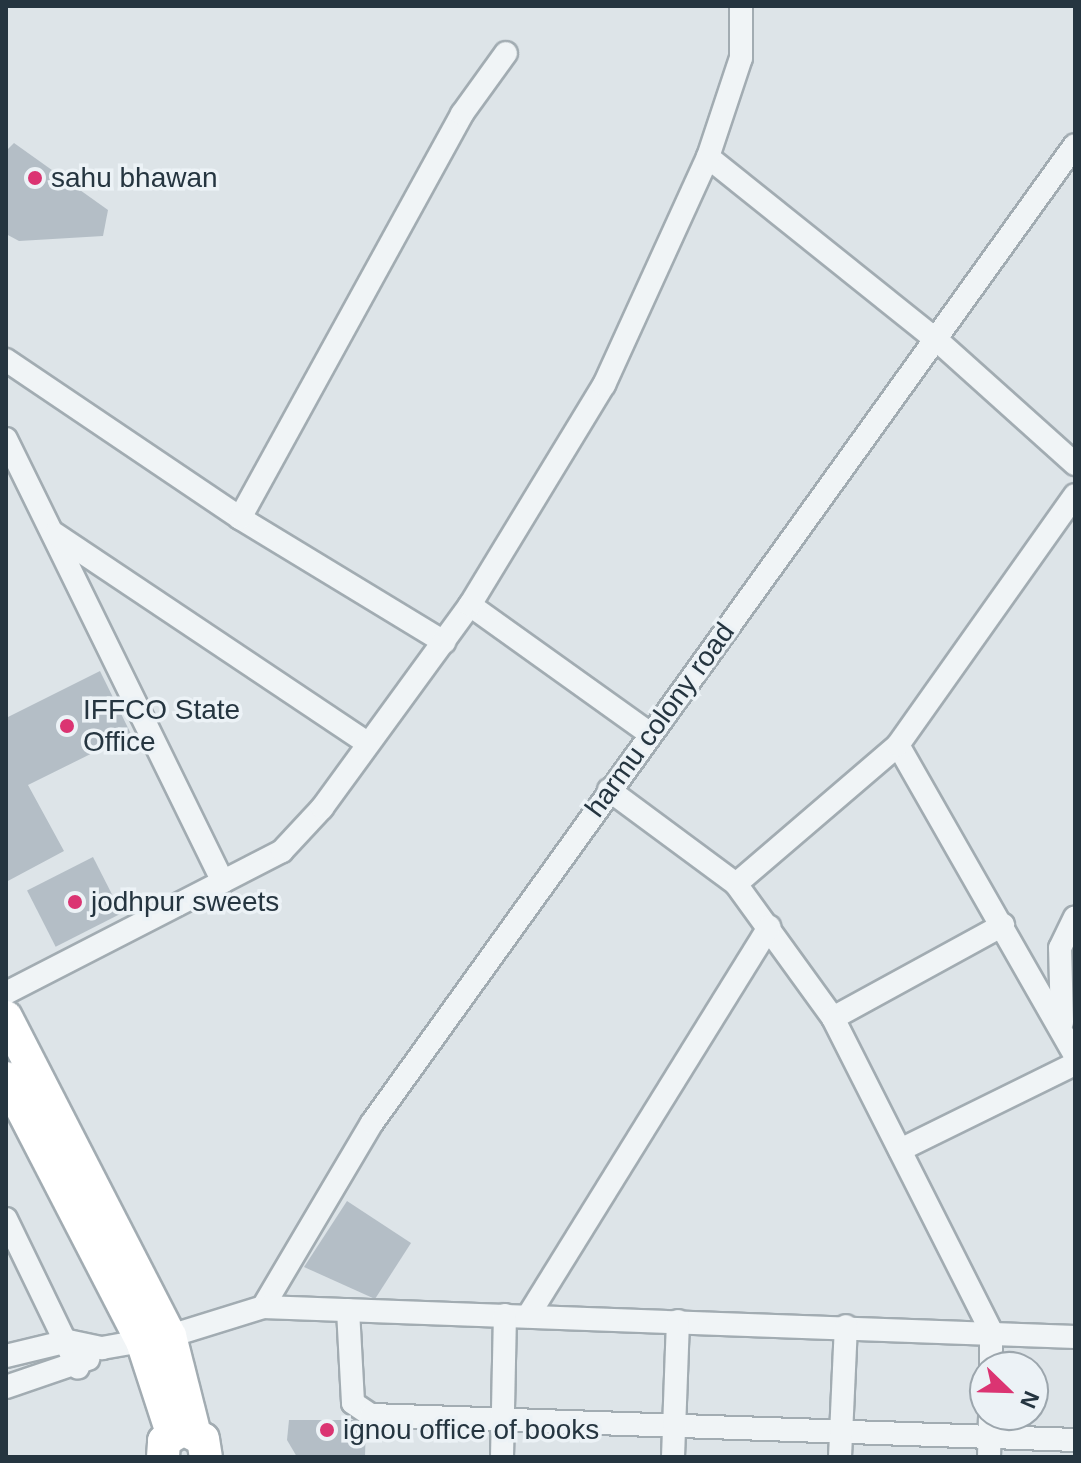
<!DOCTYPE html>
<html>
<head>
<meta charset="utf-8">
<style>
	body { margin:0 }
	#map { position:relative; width:1081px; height:1463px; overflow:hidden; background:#dde4e8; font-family:Arial,sans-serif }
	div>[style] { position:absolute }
	.building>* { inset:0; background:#b4bec6; transform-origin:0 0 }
	.roads { filter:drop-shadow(2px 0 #a2acb2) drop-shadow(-2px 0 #a2acb2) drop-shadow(0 2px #a2acb2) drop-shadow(0 -2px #a2acb2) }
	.minor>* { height:22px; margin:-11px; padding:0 11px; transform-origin:11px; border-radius:11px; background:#f0f4f6 }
	.secondary>* { height:32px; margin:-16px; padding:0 16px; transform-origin:16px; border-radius:16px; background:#fff }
	.dots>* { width:22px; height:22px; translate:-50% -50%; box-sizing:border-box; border:4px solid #ecf2f6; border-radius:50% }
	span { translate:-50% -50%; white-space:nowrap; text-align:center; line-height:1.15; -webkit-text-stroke:7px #ecf2f6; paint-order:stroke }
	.poi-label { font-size:28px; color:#253540 }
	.left { translate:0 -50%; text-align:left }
	.street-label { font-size:28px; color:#253540 }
	.frame { position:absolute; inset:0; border:8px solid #253540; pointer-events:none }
	.north { position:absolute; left:969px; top:1351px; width:80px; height:80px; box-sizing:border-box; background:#ecf2f6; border:2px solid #9ca6ad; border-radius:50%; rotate:113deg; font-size:22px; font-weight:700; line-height:32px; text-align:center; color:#253540 }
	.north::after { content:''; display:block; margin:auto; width:28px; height:36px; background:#db3472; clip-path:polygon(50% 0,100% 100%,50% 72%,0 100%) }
</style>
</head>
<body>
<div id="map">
	<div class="building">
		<div style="clip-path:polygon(14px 143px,108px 210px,103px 236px,19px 241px,6px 234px,6px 151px)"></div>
		<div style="clip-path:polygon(100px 671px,131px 734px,28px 785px,64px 851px,6px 882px,6px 718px)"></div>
		<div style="left:93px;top:857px;width:63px;height:74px;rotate:63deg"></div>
		<div style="clip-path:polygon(347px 1201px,411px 1243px,375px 1299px,304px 1267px)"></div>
		<div style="clip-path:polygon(289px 1420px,366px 1420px,365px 1457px,297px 1457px,287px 1440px)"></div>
	</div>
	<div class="roads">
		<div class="minor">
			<div style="left:708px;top:157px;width:295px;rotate:38.7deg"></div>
			<div style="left:938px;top:341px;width:184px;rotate:41.9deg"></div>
			<div style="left:6px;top:360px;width:282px;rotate:34deg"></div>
			<div style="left:240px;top:518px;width:239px;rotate:31.3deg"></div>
			<div style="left:6px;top:439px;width:493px;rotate:63.9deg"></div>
			<div style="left:240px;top:518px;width:461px;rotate:-61.2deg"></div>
			<div style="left:462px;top:114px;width:75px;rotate:-54.2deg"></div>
			<div style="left:55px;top:534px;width:374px;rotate:33.8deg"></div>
			<div style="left:470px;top:605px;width:221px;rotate:35.6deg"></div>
			<div style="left:898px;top:745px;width:357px;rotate:60.3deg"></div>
			<div style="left:609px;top:790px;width:158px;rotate:36.5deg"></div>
			<div style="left:736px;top:884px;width:165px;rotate:54.1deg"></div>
			<div style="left:833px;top:1018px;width:351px;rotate:63.2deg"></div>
			<div style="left:991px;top:1331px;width:36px;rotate:90deg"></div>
			<div style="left:736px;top:884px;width:213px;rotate:-40.6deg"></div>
			<div style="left:898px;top:745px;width:306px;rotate:-54.7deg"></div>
			<div style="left:6px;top:993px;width:310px;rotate:-27.2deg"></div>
			<div style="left:282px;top:851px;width:59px;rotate:-47.1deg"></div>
			<div style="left:322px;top:808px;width:251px;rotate:-53.9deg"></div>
			<div style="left:470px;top:605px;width:258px;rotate:-58.7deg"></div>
			<div style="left:604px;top:385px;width:251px;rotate:-65.5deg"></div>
			<div style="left:708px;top:157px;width:104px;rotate:-71.6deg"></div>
			<div style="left:741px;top:58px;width:52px;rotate:-90deg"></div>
			<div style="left:833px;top:1018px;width:194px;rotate:-28.7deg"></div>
			<div style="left:1062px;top:1022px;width:74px;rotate:-91.5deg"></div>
			<div style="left:1060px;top:948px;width:34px;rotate:-64deg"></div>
			<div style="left:900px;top:1150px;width:195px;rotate:-26.2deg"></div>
			<div style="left:6px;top:1219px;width:165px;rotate:64.2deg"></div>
			<div style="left:263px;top:1307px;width:214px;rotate:-59.4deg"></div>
			<div style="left:372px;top:1123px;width:1204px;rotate:-54.29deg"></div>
			<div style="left:348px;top:1310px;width:93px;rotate:86.9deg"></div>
			<div style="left:353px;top:1403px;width:22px;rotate:34deg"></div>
			<div style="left:371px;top:1415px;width:704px;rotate:2.03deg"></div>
			<div style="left:528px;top:1316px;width:458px;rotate:-58.2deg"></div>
			<div style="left:170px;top:1336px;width:97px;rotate:-17.3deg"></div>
			<div style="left:263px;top:1307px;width:813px;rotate:2.12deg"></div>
			<div style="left:6px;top:1356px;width:64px;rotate:-13.6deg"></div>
			<div style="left:68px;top:1341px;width:35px;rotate:12deg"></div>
			<div style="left:102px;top:1348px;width:41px;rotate:-9.9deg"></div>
			<div style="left:6px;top:1387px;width:87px;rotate:-18.9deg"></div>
			<div style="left:502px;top:1457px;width:142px;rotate:-88.8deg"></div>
			<div style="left:673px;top:1457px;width:136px;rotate:-87.9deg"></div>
			<div style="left:840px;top:1457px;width:131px;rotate:-87.4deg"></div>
			<div style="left:989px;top:1457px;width:42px;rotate:-88.6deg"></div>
		</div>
		<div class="secondary">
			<div style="left:6px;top:1017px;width:359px;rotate:62.8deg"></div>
			<div style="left:170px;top:1336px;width:98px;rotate:75.8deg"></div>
			<div style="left:6px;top:1078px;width:296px;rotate:62.7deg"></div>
			<div style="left:142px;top:1341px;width:97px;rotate:71.9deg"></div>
			<div style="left:163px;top:1457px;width:16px;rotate:-86deg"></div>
			<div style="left:164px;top:1441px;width:22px;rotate:-32deg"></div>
			<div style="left:183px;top:1429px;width:22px;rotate:27deg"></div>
			<div style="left:203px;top:1439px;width:18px;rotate:81deg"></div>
		</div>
	</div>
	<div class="dots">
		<div style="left:35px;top:178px;background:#db3472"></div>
		<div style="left:67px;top:726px;background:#db3472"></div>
		<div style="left:75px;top:902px;background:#db3472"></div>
		<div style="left:327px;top:1430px;background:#db3472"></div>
	</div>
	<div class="poi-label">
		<span class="left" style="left:51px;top:178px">sahu bhawan</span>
		<span class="left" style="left:83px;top:726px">IFFCO State<br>Office</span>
		<span class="left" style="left:91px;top:902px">jodhpur sweets</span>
		<span class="left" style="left:343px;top:1430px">ignou office of books</span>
	</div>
	<div class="street-label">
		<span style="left:660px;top:720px;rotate:-54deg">harmu colony road</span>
	</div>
	<div class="frame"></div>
	<div class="north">N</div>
</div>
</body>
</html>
